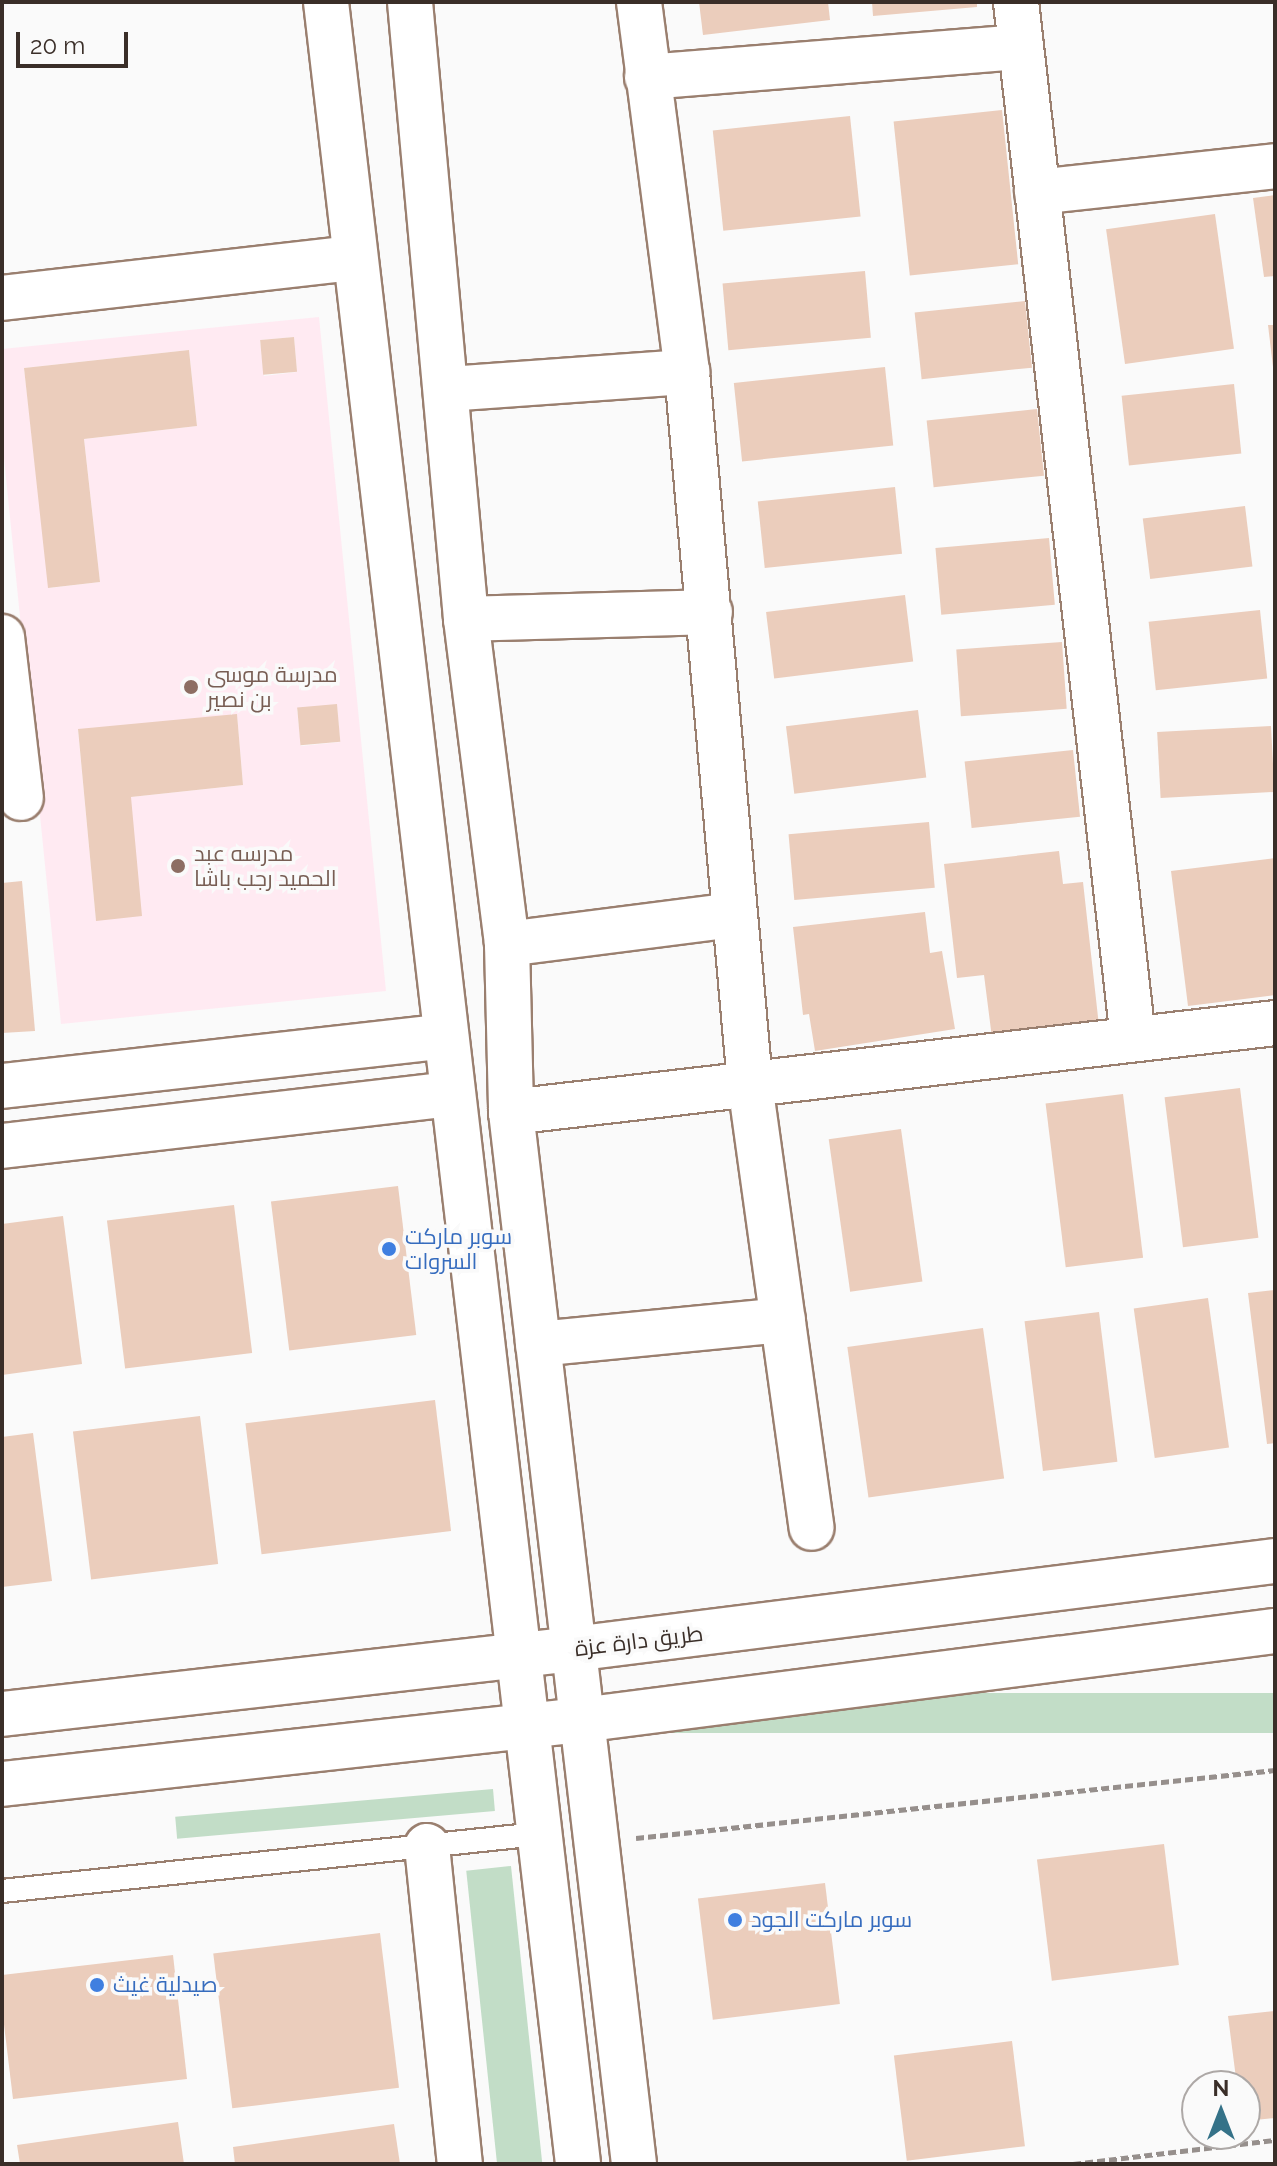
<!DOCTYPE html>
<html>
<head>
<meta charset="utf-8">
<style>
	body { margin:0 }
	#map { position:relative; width:1277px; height:2166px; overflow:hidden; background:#fafafa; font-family:Raleway,Cairo,sans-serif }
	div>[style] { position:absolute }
	.education>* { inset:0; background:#ffeaf2 }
	.green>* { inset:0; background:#c2ddc7; transform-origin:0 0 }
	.building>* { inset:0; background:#ebcdbc; transform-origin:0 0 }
	.path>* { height:5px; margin-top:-2.5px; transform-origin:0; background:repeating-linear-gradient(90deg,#968f8c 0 8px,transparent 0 12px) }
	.roads { filter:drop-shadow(2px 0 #9a7f6f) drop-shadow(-2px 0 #9a7f6f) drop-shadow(0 2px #9a7f6f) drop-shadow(0 -2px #9a7f6f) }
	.service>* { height:22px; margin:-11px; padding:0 11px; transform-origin:11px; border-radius:11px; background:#fff }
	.minor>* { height:44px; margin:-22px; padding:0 22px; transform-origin:22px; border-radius:22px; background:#fff }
	.tertiary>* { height:44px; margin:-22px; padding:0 22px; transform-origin:22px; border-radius:22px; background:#fff }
	.secondary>* { height:44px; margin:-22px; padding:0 22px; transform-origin:22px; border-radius:22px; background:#fff }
	.dots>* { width:22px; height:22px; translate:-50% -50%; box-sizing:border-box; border:4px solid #fafafa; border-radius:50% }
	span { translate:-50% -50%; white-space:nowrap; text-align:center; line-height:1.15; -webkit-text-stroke:7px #fafafa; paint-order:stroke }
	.education-label { font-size:22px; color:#785e54 }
	.left { translate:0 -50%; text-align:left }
	.shop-label { font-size:22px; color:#366cbe }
	.street-label { font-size:22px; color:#3a2e28 }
	.frame { position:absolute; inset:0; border:4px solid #3a2e28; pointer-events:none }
	.north { position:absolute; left:1181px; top:2070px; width:80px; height:80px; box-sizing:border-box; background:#fafafa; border:2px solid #ada8a6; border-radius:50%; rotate:0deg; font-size:22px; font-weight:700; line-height:32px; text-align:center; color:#3a2e28 }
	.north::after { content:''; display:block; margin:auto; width:28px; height:36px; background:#357288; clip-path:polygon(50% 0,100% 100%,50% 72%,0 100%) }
	.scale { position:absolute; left:16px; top:32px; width:112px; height:36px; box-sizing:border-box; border:4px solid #3a2e28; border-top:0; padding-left:10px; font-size:24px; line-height:28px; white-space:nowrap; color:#3a2e28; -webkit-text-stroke:6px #fafafa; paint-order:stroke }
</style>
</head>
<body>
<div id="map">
	<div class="education">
		<div style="clip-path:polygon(evenodd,319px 317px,386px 991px,61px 1024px,2px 438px,2px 349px,319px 317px,294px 337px,297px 372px,264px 376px,260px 340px,294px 337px,319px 317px,189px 350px,197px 426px,84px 439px,100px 582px,49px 588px,24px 368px,189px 350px,319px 317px,337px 705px,340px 742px,301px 746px,297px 709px,337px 705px,319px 317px,237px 715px,243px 785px,131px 797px,96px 920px,78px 730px,237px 715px)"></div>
	</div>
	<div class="green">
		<div style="left:1275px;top:1693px;width:40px;height:618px;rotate:90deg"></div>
		<div style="left:493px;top:1789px;width:22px;height:319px;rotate:85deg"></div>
		<div style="left:511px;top:1866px;width:300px;height:45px;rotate:84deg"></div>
	</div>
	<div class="building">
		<div style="clip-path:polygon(699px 2px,828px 2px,830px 20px,703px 35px)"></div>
		<div style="clip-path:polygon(872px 2px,977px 2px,977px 7px,873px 16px)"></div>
		<div style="left:1002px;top:110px;width:155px;height:109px;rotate:84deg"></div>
		<div style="left:850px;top:116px;width:101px;height:138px;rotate:84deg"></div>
		<div style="clip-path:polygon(1275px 195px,1275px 276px,1264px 277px,1253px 198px)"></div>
		<div style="left:1215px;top:214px;width:136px;height:110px;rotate:82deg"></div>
		<div style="left:865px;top:271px;width:67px;height:143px;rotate:85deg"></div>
		<div style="left:1025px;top:301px;width:67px;height:111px;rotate:84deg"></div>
		<div style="clip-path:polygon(1268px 325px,1275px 325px,1275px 367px,1273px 367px)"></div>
		<div style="left:294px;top:337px;width:35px;height:34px;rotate:85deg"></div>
		<div style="clip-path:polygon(189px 350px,197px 426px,84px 439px,100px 582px,48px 588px,24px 368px)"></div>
		<div style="left:885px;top:367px;width:79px;height:152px;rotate:84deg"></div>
		<div style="left:1234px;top:384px;width:70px;height:113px;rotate:84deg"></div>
		<div style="left:1037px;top:409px;width:67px;height:111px;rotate:84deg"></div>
		<div style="left:895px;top:487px;width:67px;height:138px;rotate:84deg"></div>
		<div style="left:1245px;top:506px;width:61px;height:103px;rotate:83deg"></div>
		<div style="left:1049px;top:538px;width:67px;height:114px;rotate:85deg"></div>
		<div style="left:905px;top:595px;width:67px;height:140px;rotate:83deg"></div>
		<div style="left:1260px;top:610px;width:69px;height:112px;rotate:84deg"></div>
		<div style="left:1062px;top:642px;width:67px;height:106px;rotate:86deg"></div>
		<div style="left:337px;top:704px;width:38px;height:40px;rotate:85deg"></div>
		<div style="left:918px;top:710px;width:68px;height:133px;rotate:83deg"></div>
		<div style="clip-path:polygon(237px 714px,243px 785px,131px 797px,142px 916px,96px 921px,78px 729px)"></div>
		<div style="left:1271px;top:726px;width:66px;height:114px;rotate:87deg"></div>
		<div style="left:1073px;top:750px;width:67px;height:109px;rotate:84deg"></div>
		<div style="left:929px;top:822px;width:66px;height:141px;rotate:85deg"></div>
		<div style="clip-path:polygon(1059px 851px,1063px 884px,1083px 882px,1099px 1026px,992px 1038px,984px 975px,957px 978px,944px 864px)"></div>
		<div style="clip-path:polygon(1275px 858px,1275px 995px,1188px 1006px,1171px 871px)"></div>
		<div style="clip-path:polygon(22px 881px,35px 1031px,2px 1033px,2px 883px)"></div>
		<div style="clip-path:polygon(925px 912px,930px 953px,942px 951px,955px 1029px,815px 1051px,809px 1014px,803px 1015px,793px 927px)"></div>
		<div style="left:1240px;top:1088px;width:151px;height:76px;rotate:83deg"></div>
		<div style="left:1123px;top:1094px;width:165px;height:78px;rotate:83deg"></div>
		<div style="left:901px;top:1129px;width:154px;height:73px;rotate:82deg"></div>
		<div style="left:398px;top:1186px;width:150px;height:128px;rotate:83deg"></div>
		<div style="left:234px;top:1205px;width:149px;height:128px;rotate:83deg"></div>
		<div style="clip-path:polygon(63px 1216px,82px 1364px,2px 1375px,2px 1224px)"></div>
		<div style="clip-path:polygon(1275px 1290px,1275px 1443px,1267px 1444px,1248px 1293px)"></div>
		<div style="left:1208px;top:1298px;width:151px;height:75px;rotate:82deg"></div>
		<div style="left:1099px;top:1312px;width:151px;height:75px;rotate:83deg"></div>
		<div style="left:983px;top:1328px;width:152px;height:137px;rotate:82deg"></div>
		<div style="left:435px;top:1400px;width:132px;height:191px;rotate:83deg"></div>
		<div style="left:200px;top:1416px;width:149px;height:128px;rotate:83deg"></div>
		<div style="clip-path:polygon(33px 1433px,52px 1581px,2px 1587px,2px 1437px)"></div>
		<div style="left:1164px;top:1844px;width:122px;height:128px;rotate:83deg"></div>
		<div style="left:825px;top:1883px;width:122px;height:128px;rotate:83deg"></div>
		<div style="left:380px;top:1933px;width:156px;height:168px;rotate:83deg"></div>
		<div style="clip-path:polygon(173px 1955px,187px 2079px,13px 2099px,2px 2008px,2px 1975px)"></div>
		<div style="clip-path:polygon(1275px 2011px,1275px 2118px,1245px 2121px,1245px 2086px,1237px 2086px,1228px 2016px)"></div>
		<div style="left:1012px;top:2041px;width:106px;height:119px;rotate:83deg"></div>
		<div style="clip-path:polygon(178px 2122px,184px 2164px,20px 2164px,17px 2145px)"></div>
		<div style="clip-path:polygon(394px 2124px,400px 2164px,235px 2164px,233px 2147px)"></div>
	</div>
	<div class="path">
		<div style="left:636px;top:1838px;width:643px;rotate:-6.07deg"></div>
		<div style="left:1073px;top:2164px;width:203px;rotate:-6.8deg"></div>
	</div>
	<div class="roads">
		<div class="service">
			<div style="left:2px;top:1891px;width:539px;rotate:-6.07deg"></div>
		</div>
		<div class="minor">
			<div style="left:639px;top:2px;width:373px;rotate:82.6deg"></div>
			<div style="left:687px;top:372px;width:715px;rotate:84.94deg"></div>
			<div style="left:750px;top:1084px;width:448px;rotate:82.1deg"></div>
			<div style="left:1016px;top:2px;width:1044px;rotate:83.56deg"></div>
			<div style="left:647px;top:77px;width:375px;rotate:-4.6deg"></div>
			<div style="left:1037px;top:192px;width:239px;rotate:-6.2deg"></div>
			<div style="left:2px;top:298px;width:354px;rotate:-6.5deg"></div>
			<div style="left:447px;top:389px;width:241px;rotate:-4.1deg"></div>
			<div style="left:466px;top:619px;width:244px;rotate:-1.6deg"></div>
			<div style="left:2px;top:637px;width:162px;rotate:83.3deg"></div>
			<div style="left:507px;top:944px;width:228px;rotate:-7.3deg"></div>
			<div style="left:2px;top:1086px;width:447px;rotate:-6.4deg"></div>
			<div style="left:511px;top:1112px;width:769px;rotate:-6.64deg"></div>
			<div style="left:2px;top:1146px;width:453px;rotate:-6.6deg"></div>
			<div style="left:538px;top:1344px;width:246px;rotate:-5.6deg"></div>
			<div style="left:427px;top:1846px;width:320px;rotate:84.1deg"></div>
		</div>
		<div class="tertiary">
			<div style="left:326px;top:2px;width:2177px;rotate:83.35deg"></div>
			<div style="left:410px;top:2px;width:620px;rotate:84.81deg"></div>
			<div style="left:466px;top:619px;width:328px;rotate:82.8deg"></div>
			<div style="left:507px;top:944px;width:168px;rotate:88.6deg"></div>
			<div style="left:511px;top:1112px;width:1059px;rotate:83.33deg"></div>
		</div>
		<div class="secondary">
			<div style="left:2px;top:1714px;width:575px;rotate:-6.49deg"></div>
			<div style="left:573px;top:1649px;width:707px;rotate:-7.15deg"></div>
			<div style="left:2px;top:1784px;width:583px;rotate:-6.31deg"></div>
			<div style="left:581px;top:1720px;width:700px;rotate:-7.31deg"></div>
		</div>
	</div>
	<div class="dots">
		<div style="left:191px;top:687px;background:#8d6e63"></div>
		<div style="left:178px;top:866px;background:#8d6e63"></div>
		<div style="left:389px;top:1249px;background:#3f7fe0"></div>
		<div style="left:735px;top:1920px;background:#3f7fe0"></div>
		<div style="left:97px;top:1985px;background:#3f7fe0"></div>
	</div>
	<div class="education-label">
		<span class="left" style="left:207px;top:687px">مدرسة موسى<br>بن نصير</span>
		<span class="left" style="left:194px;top:866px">مدرسه عبد<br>الحميد رجب باشا</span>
	</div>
	<div class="shop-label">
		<span class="left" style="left:405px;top:1249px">سوبر ماركت<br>السروات</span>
		<span class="left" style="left:751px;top:1920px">سوبر ماركت الجود</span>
		<span class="left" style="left:113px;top:1985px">صيدلية غيث</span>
	</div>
	<div class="street-label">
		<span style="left:639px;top:1641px;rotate:-7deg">طريق دارة عزة</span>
	</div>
	<div class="frame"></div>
	<div class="north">N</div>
	<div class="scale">20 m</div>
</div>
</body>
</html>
